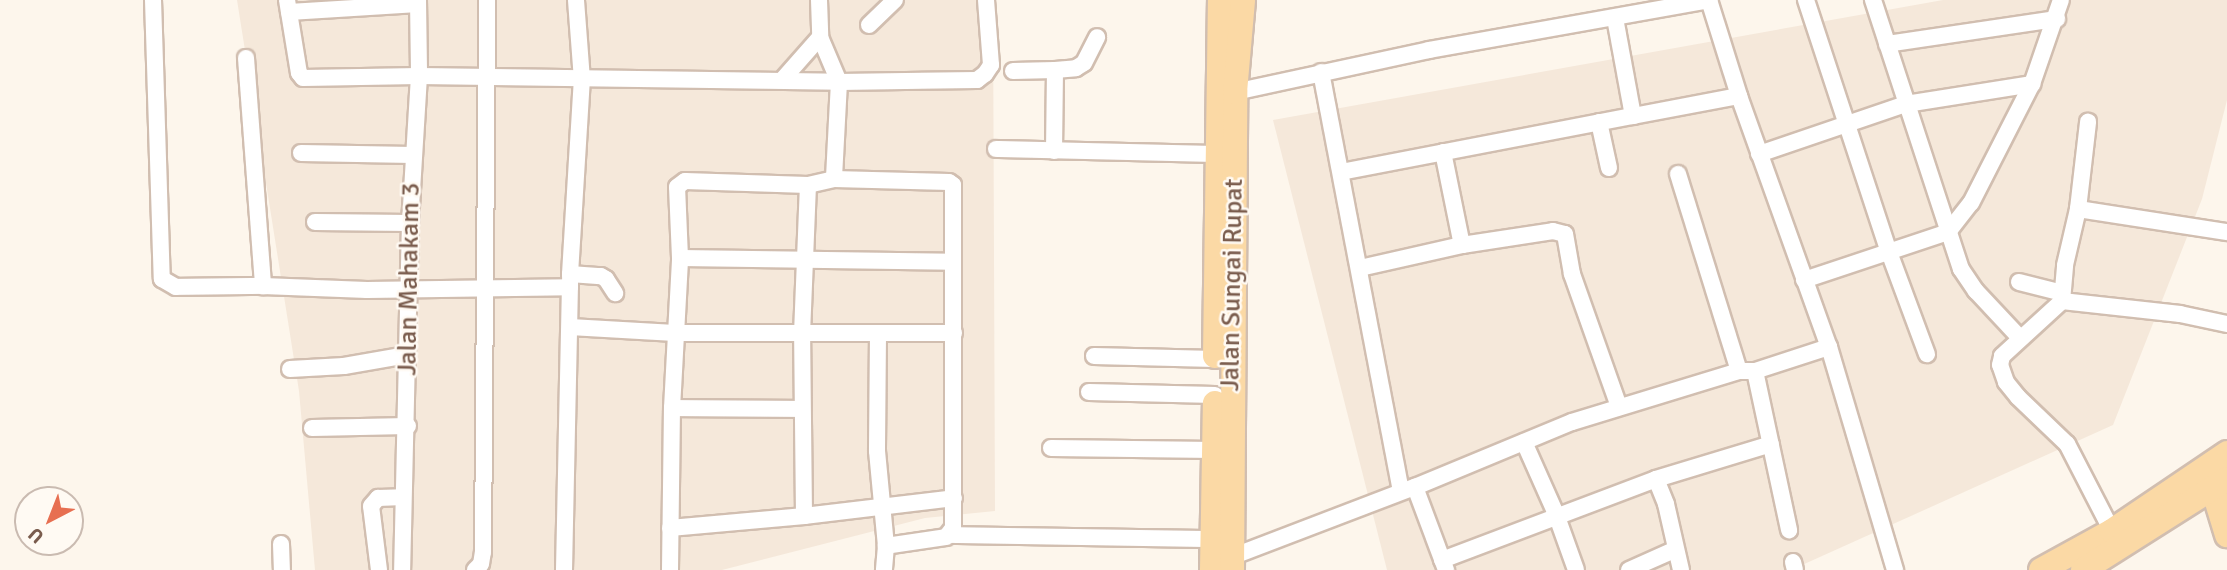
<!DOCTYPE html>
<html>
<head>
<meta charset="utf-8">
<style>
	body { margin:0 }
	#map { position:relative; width:2227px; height:570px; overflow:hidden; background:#fdf6ec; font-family:Signika,sans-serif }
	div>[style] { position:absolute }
	.residential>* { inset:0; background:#f5e8da }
	.roads { filter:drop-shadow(2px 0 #d1beb0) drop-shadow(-2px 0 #d1beb0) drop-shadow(0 2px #d1beb0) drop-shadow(0 -2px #d1beb0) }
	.street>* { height:16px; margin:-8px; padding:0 8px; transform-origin:8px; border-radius:8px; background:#fff }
	.primary>* { height:24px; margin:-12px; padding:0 12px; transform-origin:12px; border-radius:12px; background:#fbd9a5 }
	span { translate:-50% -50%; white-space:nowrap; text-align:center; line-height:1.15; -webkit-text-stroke:5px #fffaf3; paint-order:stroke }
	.street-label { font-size:26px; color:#7a5c4d }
	.north { position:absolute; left:14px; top:486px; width:70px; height:70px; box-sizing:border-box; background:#fffaf3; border:2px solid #cabbb1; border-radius:50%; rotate:222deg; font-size:19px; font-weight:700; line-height:28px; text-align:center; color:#7a5c4d }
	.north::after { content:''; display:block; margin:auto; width:24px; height:32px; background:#e76f51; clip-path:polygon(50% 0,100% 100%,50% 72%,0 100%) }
</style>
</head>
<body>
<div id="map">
	<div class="residential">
		<div style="clip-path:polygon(237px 0,993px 0,995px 511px,925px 518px,722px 570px,315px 570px,299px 391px)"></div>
		<div style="clip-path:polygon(1943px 0,2227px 0,2227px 100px,2202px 199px,2113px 425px,1791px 570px,1387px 570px,1273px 120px)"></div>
	</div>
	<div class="roads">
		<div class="street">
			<div style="left:153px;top:0;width:279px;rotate:88.2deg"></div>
			<div style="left:162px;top:279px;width:16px;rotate:30deg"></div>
			<div style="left:176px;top:287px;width:87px;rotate:-0.7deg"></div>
			<div style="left:287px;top:0;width:74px;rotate:80.7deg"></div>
			<div style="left:299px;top:73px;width:6px;rotate:51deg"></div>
			<div style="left:303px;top:78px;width:116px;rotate:-1deg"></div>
			<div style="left:419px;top:76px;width:147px;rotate:93.5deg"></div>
			<div style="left:410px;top:223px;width:347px;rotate:91.3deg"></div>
			<div style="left:418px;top:0;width:76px;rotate:89.2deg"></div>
			<div style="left:419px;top:76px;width:420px;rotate:0.8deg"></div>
			<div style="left:839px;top:82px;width:138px;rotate:-0.8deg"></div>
			<div style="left:977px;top:80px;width:10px;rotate:-37deg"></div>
			<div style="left:985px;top:74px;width:11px;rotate:-56deg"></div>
			<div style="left:991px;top:65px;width:65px;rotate:-94.4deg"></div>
			<div style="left:819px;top:0;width:37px;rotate:88deg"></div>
			<div style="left:820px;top:37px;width:49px;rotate:67.1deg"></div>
			<div style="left:839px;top:82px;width:97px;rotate:93deg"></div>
			<div style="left:1709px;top:0;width:101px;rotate:72.6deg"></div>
			<div style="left:1739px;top:96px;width:267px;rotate:70.3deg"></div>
			<div style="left:1829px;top:347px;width:233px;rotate:73.5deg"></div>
			<div style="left:1806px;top:0;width:265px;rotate:71.8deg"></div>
			<div style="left:1889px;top:252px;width:109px;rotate:69.6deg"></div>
			<div style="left:1873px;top:0;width:283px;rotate:71.9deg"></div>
			<div style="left:1961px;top:269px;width:27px;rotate:56deg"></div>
			<div style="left:1976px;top:291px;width:64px;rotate:46.9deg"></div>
			<div style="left:289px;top:12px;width:129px;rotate:-3.5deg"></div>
			<div style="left:869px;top:25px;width:36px;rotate:-44deg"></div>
			<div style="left:1887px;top:44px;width:172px;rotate:-8.4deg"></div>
			<div style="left:246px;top:58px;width:229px;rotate:85.7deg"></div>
			<div style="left:263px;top:286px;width:104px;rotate:2.2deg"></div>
			<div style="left:367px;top:290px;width:203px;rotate:-0.8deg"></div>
			<div style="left:1055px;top:70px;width:21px;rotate:-5deg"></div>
			<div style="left:1076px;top:68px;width:9px;rotate:-32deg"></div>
			<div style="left:1084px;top:63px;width:29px;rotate:-63deg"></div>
			<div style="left:1013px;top:71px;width:42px;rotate:-1.4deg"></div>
			<div style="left:1055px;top:70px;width:81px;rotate:90.7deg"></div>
			<div style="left:1321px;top:72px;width:426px;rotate:79.2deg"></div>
			<div style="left:783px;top:79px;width:56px;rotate:-48.6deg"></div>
			<div style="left:1235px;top:92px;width:198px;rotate:-12.2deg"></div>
			<div style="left:1429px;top:50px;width:285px;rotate:-10.1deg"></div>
			<div style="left:1633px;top:116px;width:108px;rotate:-10.7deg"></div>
			<div style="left:1599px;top:122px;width:47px;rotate:77.7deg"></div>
			<div style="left:996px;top:149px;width:222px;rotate:1.3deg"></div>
			<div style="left:1443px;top:152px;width:95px;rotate:78.5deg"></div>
			<div style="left:301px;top:153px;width:112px;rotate:1deg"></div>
			<div style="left:1759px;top:154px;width:155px;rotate:-18.8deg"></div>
			<div style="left:1906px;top:104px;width:128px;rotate:-9deg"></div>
			<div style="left:1341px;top:172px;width:297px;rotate:-10.9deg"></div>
			<div style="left:1633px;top:116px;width:100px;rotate:-100.4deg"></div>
			<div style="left:1678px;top:174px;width:206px;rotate:72.8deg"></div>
			<div style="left:2078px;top:209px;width:151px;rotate:8.8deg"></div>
			<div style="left:315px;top:222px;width:95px;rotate:0.6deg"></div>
			<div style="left:680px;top:258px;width:272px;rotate:0.8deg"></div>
			<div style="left:1360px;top:268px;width:105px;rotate:-12.7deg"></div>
			<div style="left:1462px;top:245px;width:92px;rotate:-8.7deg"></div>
			<div style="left:1553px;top:231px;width:12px;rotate:14deg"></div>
			<div style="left:1565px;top:234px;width:41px;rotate:80.1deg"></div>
			<div style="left:1572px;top:274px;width:141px;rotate:70.5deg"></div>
			<div style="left:570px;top:274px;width:31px;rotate:4deg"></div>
			<div style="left:601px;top:276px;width:6px;rotate:31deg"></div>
			<div style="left:606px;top:279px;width:17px;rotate:57deg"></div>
			<div style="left:1804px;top:280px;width:152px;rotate:-18.4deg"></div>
			<div style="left:1948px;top:232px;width:37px;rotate:-52deg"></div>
			<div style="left:1971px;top:203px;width:134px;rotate:-62.9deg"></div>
			<div style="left:2032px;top:84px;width:89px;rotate:-71deg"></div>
			<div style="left:2019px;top:282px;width:44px;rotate:14.3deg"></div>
			<div style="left:2062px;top:301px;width:36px;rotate:-85deg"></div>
			<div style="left:2065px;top:265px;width:57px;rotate:-76.9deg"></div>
			<div style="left:2078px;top:209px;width:88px;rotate:-83.4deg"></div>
			<div style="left:570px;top:327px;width:105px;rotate:3.3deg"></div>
			<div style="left:675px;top:333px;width:279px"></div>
			<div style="left:878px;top:334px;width:117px;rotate:90.5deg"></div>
			<div style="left:877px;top:451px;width:95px;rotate:84.6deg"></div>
			<div style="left:886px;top:546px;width:24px;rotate:95deg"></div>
			<div style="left:1094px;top:356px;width:121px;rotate:1.4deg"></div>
			<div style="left:290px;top:369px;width:54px;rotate:-3.2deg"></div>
			<div style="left:344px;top:366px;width:64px;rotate:-9.9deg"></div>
			<div style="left:1755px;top:371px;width:163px;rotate:77.9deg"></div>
			<div style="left:1089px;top:392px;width:126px;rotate:1.4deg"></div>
			<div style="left:672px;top:408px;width:130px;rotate:0.4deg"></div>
			<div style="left:312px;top:428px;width:96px;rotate:-1.2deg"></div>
			<div style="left:1524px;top:442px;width:79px;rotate:66deg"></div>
			<div style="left:1556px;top:514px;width:59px;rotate:70.3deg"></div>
			<div style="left:1051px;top:448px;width:164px;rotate:0.7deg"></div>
			<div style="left:1656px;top:479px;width:27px;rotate:68deg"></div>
			<div style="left:1666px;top:504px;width:68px;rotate:77.2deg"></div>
			<div style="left:1415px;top:487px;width:89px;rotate:69.5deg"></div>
			<div style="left:804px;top:516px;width:182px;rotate:-90.6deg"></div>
			<div style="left:802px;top:334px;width:149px;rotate:-87.7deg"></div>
			<div style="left:670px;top:528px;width:135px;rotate:-5.1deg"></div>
			<div style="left:804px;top:516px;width:151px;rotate:-6.8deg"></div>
			<div style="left:2112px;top:531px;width:98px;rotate:-117.3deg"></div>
			<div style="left:2067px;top:444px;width:68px;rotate:-136.2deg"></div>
			<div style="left:2018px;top:397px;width:19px;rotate:-129deg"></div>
			<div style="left:2006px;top:382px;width:18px;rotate:-109deg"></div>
			<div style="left:2000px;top:365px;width:9px;rotate:-77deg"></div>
			<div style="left:2002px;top:356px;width:81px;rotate:-42.5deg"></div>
			<div style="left:2062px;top:301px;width:119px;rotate:6.3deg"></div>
			<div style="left:2180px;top:314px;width:48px;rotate:12deg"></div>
			<div style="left:950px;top:535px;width:263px;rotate:0.9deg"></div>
			<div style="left:281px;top:544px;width:26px;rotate:88deg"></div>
			<div style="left:1226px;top:559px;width:202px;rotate:-20.9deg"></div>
			<div style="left:1415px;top:487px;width:170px;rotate:-22.5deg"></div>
			<div style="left:1572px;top:422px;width:175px;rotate:-17deg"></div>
			<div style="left:1739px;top:371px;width:16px"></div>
			<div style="left:1755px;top:371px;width:78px;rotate:-18deg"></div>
			<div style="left:1442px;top:560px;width:229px;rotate:-20.7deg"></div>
			<div style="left:1656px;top:479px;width:120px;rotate:-16.9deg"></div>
			<div style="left:1793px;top:562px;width:8px;rotate:76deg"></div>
			<div style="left:379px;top:570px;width:64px;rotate:-97.1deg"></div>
			<div style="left:371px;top:506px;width:11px;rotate:-49deg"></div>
			<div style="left:378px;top:498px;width:25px;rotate:-2deg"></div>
			<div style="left:475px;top:570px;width:8px;rotate:-45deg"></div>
			<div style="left:481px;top:564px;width:12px;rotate:-81deg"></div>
			<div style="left:483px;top:552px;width:552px;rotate:-89.58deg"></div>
			<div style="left:564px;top:570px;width:296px;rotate:-88.8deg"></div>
			<div style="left:570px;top:274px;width:194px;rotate:-86.5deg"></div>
			<div style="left:582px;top:80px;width:80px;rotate:-94.3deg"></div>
			<div style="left:670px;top:570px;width:162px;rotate:-89.3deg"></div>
			<div style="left:672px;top:408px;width:150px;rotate:-86.9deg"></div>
			<div style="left:680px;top:258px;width:71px;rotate:-92.4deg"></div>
			<div style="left:677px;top:187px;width:10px;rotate:-37deg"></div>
			<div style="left:685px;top:181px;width:123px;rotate:1.9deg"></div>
			<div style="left:808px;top:185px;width:27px;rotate:-13deg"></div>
			<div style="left:834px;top:179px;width:115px;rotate:1.5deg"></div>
			<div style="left:949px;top:182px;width:5px;rotate:37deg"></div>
			<div style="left:953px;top:185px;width:343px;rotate:90deg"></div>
			<div style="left:953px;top:528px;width:11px;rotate:128deg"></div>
			<div style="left:946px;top:537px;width:61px;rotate:171.5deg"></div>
			<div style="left:1629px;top:570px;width:49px;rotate:-24deg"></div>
		</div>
		<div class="primary">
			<div style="left:1215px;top:356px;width:356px;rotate:-89.2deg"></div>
			<div style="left:2209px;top:476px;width:62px;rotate:73deg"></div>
			<div style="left:1212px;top:570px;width:167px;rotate:-89deg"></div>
			<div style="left:1232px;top:570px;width:478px;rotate:-89.6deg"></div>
			<div style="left:1235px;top:92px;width:92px;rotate:-85deg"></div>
			<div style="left:2041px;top:570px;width:81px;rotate:-28.8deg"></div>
			<div style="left:2112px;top:531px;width:139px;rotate:-34.1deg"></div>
			<div style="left:2083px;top:570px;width:170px;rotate:-32.3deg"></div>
		</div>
	</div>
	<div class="street-label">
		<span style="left:410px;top:279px;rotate:-89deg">Jalan Mahakam 3</span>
		<span style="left:1233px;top:285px;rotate:-89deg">Jalan Sungai Rupat</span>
	</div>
	<div class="north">U</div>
</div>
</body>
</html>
